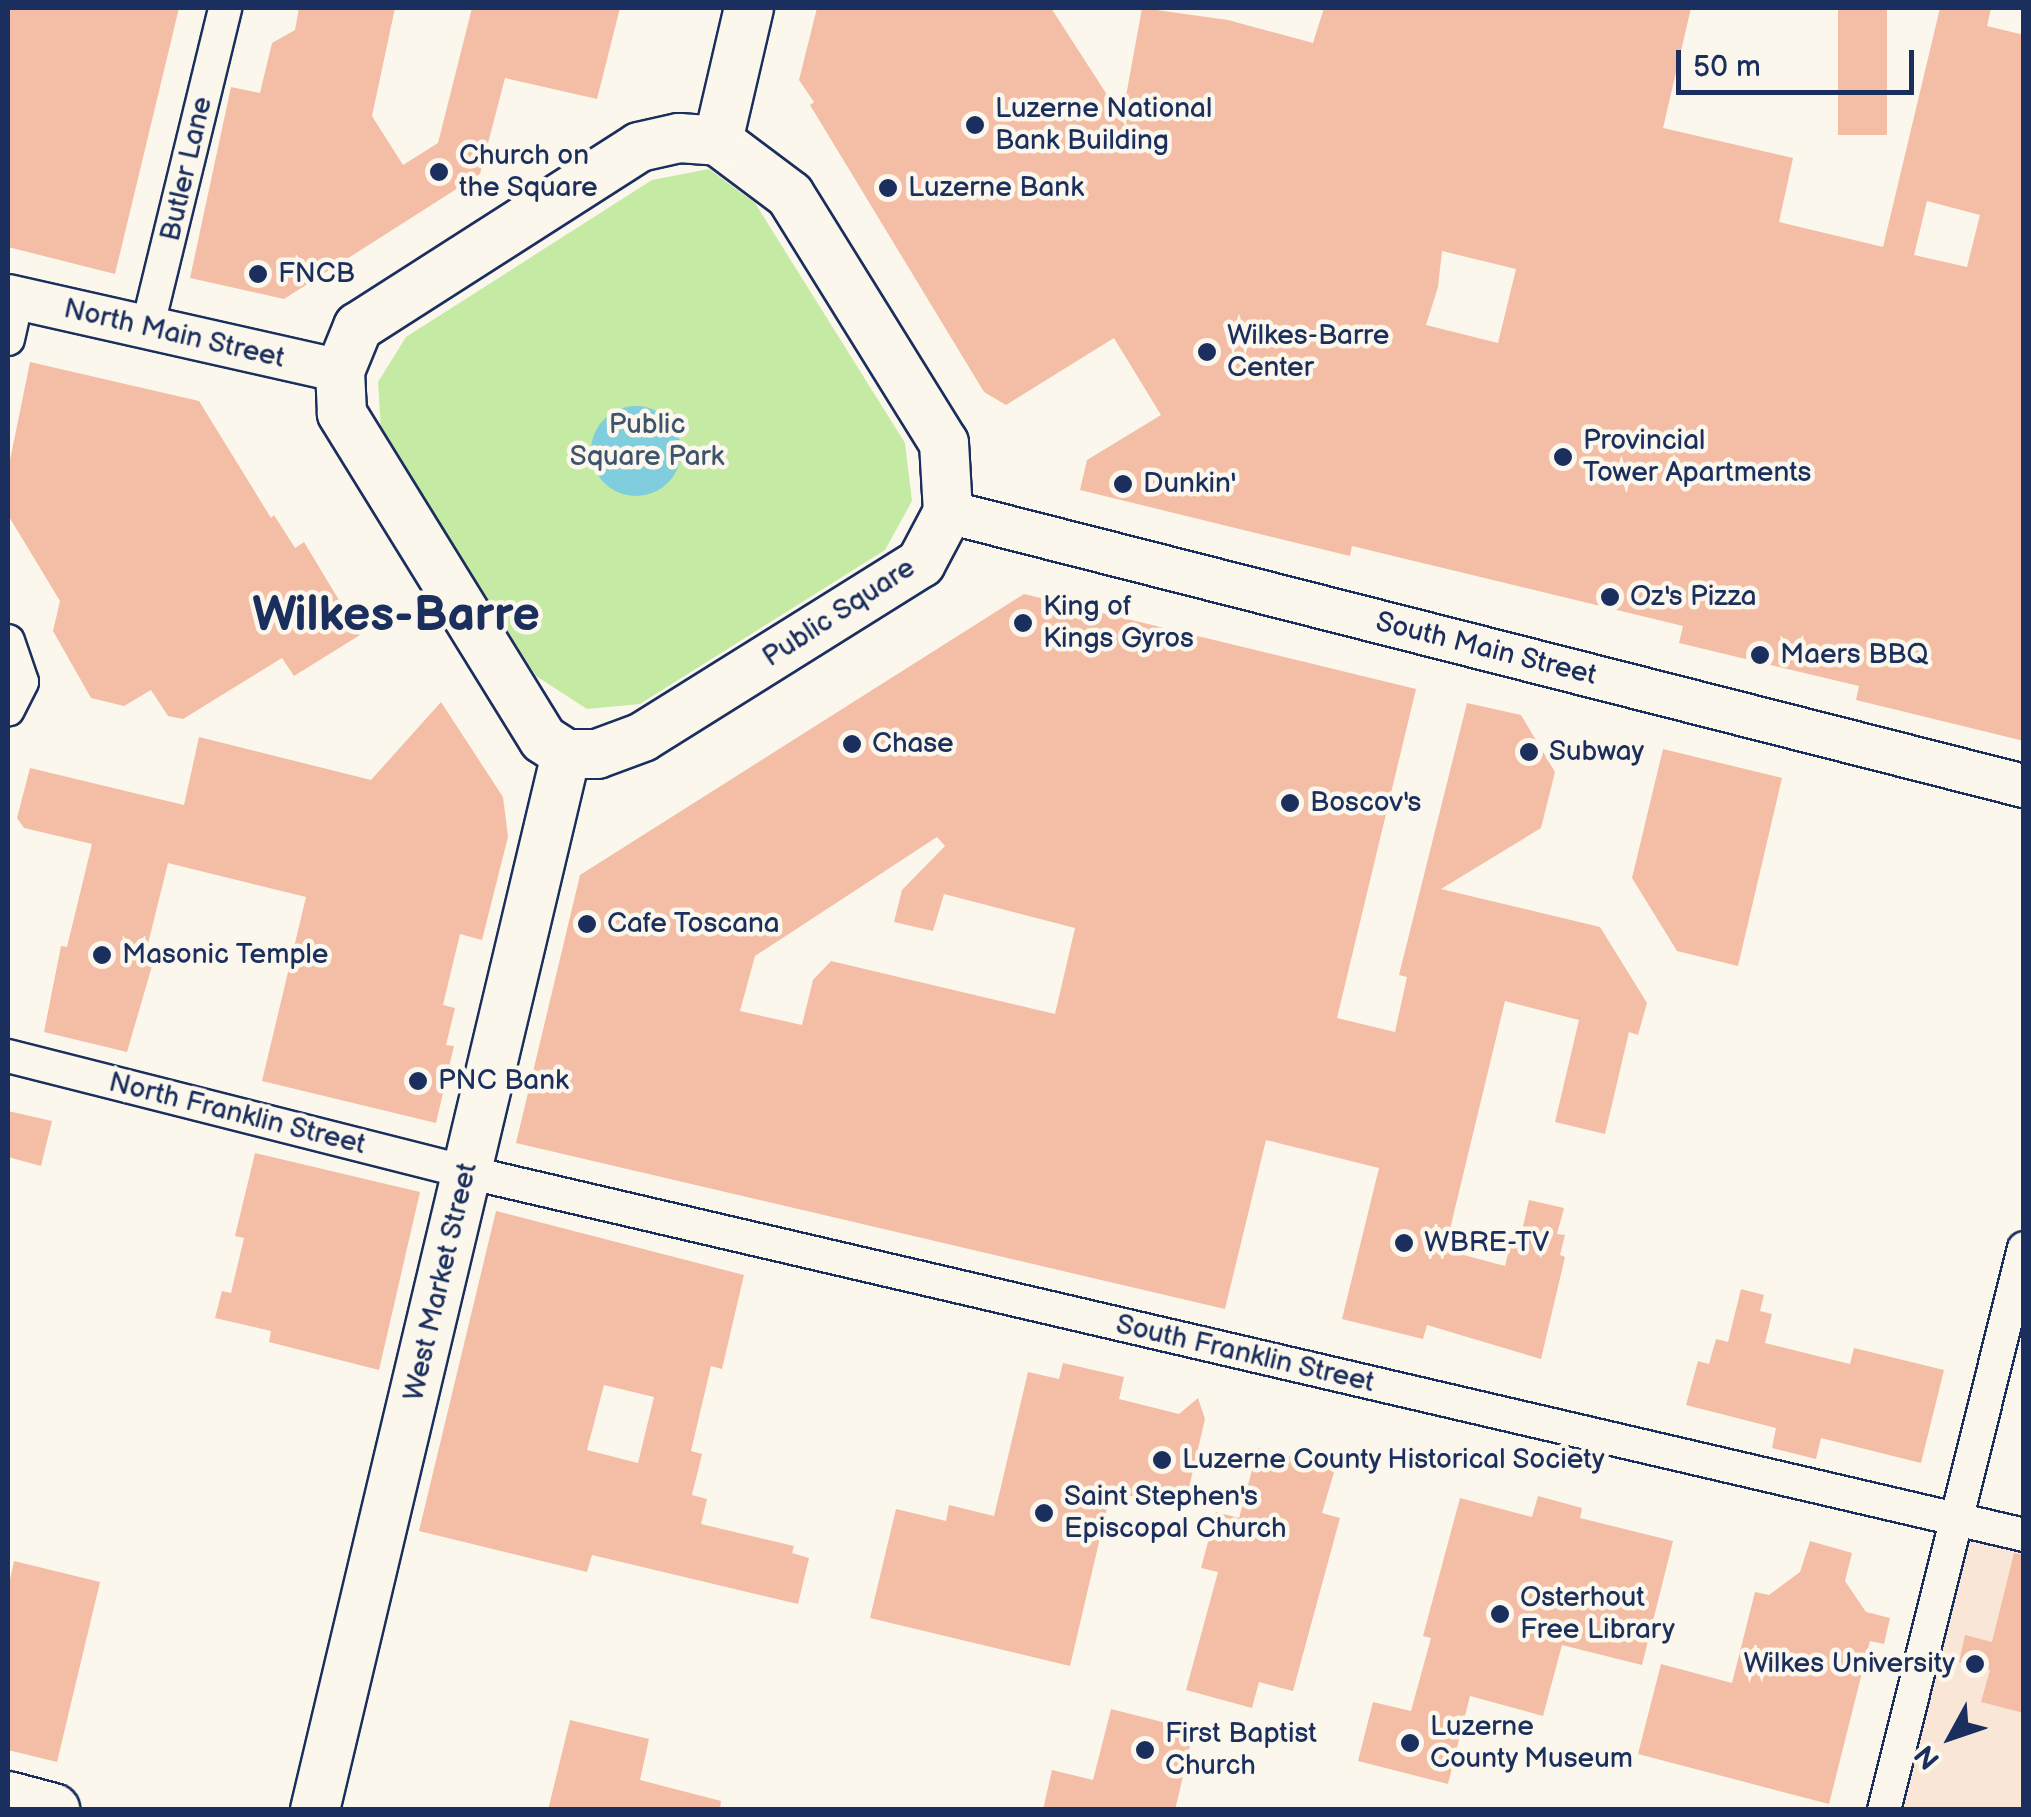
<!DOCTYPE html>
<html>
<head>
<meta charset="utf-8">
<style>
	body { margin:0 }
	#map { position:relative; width:2031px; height:1817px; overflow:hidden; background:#fbf7ec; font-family:"Balsamiq Sans",sans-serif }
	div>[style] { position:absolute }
	.built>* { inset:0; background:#f9e6d7 }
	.green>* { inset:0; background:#c4eaa4 }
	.water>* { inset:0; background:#7fcddd }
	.round { border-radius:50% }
	.building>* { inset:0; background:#f3bea5; transform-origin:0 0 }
	.roads { filter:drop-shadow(2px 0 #1b2f5e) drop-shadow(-2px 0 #1b2f5e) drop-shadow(0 2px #1b2f5e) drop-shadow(0 -2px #1b2f5e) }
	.minor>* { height:32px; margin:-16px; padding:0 16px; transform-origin:16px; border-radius:16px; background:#fbf7ec }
	.tertiary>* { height:42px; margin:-21px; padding:0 21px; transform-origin:21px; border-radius:21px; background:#fbf7ec }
	.secondary>* { height:48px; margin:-24px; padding:0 24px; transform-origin:24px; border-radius:24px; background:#fbf7ec }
	.primary>* { height:52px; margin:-26px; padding:0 26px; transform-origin:26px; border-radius:26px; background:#fbf7ec }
	.dots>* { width:28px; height:28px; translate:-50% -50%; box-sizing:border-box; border:5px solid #fbf7ec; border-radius:50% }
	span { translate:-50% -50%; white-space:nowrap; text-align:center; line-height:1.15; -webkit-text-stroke:9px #fbf7ec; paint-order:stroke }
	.poi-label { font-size:28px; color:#1b2f5e }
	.left { translate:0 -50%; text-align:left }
	.right { translate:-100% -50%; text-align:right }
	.street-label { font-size:28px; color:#1b2f5e }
	.park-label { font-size:28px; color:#3d546c }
	.town-label { font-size:48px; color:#1b2f5e; font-weight:700 }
	.frame { position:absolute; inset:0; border:10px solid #1b2f5e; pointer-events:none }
	.north { position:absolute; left:1901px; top:1687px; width:100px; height:100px; -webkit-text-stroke:8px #fbf7ec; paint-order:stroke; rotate:230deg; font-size:28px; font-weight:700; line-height:40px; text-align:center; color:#1b2f5e }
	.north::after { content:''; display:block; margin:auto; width:35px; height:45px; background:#1b2f5e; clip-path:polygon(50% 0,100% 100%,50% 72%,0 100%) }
	.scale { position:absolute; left:1676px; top:50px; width:238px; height:45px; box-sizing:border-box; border:5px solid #1b2f5e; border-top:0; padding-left:12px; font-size:30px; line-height:35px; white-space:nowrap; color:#1b2f5e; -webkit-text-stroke:8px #fbf7ec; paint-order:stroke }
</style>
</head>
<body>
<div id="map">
	<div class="built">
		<div style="clip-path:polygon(1966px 1505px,2023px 1518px,2023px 1809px,1889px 1810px)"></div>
	</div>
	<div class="green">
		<div style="clip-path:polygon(709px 169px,755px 203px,905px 443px,912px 501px,885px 550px,640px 704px,587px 709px,536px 676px,381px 430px,378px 382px,406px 337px,652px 180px)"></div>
	</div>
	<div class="water">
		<div class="round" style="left:591px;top:406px;width:90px;height:90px"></div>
	</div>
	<div class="building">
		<div style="clip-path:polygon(8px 8px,179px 8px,115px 274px,8px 247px)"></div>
		<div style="clip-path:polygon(299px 8px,395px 8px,372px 116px,403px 165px,438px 143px,472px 8px,620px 8px,597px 99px,505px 78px,480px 174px,284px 299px,190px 278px,231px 87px,260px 93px,272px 43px,295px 30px)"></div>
		<div style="clip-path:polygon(evenodd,817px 8px,1051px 8px,1122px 118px,1142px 8px,1228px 20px,1313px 43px,1324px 8px,1691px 8px,1663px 128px,1793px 158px,1779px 222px,1883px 247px,1940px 8px,1991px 8px,1987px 26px,2024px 35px,2024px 741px,1856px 700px,1859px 686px,1679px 643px,1683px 626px,1352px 546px,1350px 556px,1080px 490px,1087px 460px,1161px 415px,1114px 338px,1006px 405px,984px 392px,810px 105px,814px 102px,799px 80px,817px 8px,1927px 201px,1980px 215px,1967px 267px,1914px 255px,1927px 201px,817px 8px,1442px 251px,1516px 269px,1498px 343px,1426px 325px,1438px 287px,1442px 251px)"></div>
		<div style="left:1838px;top:8px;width:49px;height:127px"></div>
		<div style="clip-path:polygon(30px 362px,199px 401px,271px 518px,274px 515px,295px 548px,304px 542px,360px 635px,294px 676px,282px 658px,183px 719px,168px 716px,151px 690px,124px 706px,91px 698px,53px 631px,60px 601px,8px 515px,8px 470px)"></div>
		<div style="clip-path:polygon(evenodd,1024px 594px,1416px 689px,1337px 1018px,1395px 1032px,1407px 977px,1399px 975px,1467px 703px,1521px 715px,1555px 772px,1541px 828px,1441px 889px,1600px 927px,1647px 1003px,1638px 1035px,1629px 1032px,1605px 1134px,1555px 1122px,1579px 1020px,1505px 1001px,1445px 1250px,1505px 1266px,1511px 1242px,1519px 1244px,1529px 1200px,1564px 1208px,1557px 1234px,1565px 1235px,1560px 1255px,1565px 1257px,1541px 1359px,1427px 1325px,1423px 1339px,1342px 1319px,1379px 1168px,1266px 1140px,1225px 1309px,516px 1143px,580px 875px,1024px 594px,937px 837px,945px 846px,902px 890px,894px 922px,933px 931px,944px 894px,1075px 928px,1055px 1014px,831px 961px,813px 980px,802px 1025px,740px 1011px,755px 956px,937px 837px)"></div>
		<div style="clip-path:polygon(441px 702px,503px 797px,508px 837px,482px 940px,460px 934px,443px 1005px,455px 1008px,446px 1045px,454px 1046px,436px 1123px,262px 1081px,306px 897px,168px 863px,143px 964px,152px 966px,127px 1052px,44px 1032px,61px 946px,67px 947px,92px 844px,24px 828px,17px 818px,30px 768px,184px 805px,199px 737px,371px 780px)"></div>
		<div style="clip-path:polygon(1663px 749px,1782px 778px,1738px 966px,1677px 951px,1632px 878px)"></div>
		<div style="clip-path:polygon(8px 1111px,52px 1121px,41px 1166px,8px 1157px)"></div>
		<div style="clip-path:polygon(255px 1153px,420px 1192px,379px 1370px,269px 1342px,271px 1331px,215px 1318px,222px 1291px,231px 1293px,244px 1238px,235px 1236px)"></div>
		<div style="clip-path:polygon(evenodd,496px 1211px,744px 1275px,722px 1369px,711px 1366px,691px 1451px,702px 1454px,692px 1495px,707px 1499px,701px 1524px,794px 1546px,792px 1553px,809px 1558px,798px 1604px,592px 1555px,587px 1572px,419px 1531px,496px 1211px,604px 1385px,654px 1397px,638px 1463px,587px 1450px,604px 1385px)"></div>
		<div style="clip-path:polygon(1741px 1289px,1764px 1295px,1760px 1311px,1772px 1314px,1765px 1343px,1850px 1364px,1854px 1348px,1944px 1370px,1921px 1463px,1821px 1438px,1816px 1459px,1772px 1448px,1776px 1428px,1686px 1405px,1698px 1361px,1709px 1364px,1716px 1339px,1728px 1342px)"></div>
		<div style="clip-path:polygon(1063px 1363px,1124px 1377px,1119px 1399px,1179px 1414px,1198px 1398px,1205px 1419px,1184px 1509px,1111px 1491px,1070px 1666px,870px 1618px,896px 1509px,946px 1521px,949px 1505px,994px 1516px,1028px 1372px,1059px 1379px)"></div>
		<div style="clip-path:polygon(1258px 1448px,1335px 1469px,1322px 1513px,1340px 1518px,1293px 1691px,1259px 1682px,1252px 1708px,1186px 1690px,1218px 1572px,1201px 1568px,1216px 1512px,1239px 1518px)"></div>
		<div style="clip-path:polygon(1538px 1496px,1582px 1508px,1580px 1518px,1673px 1541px,1642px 1665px,1562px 1645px,1543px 1716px,1470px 1696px,1448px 1784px,1358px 1761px,1373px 1702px,1411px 1711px,1431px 1638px,1423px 1636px,1460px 1498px,1532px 1517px)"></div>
		<div style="clip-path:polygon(1810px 1541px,1852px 1553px,1845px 1581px,1866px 1612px,1890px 1618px,1884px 1644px,1870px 1641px,1829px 1804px,1638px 1754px,1661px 1664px,1732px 1683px,1755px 1592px,1769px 1595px,1800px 1572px)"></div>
		<div style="clip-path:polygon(2014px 1553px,2024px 1555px,2024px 1713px,1981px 1702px,1990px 1670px,1959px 1662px,1965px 1635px,1992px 1642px)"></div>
		<div style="clip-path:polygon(14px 1561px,100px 1582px,57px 1762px,8px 1750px,8px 1589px)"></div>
		<div style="clip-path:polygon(1111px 1709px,1194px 1730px,1175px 1810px,1043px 1810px,1052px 1770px,1093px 1780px)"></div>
		<div style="clip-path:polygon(570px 1720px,649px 1739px,640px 1780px,721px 1801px,720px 1810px,548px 1810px)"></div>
	</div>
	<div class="roads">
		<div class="minor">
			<div style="left:147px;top:329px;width:330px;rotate:-76.3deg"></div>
			<div style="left:8px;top:339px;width:41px;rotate:-77.3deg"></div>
			<div style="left:8px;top:641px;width:43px;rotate:71.1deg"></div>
			<div style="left:22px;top:682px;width:31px;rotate:117deg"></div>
			<div style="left:8px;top:1056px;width:473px;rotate:14.2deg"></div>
			<div style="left:467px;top:1172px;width:1599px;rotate:13.12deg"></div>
			<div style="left:1884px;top:1810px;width:579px;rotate:-76.01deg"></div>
		</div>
		<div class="tertiary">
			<div style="left:8px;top:296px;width:340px;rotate:12.7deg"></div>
			<div style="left:948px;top:512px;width:1110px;rotate:14.29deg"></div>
		</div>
		<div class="secondary">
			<div style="left:679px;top:138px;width:39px;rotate:4deg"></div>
			<div style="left:718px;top:141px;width:90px;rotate:36.9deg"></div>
			<div style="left:790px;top:195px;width:292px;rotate:58.2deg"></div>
			<div style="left:944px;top:443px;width:69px;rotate:86.7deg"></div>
			<div style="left:948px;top:512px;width:58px;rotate:117.9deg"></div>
			<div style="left:921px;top:563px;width:328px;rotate:148deg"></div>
			<div style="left:643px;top:737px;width:49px;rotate:159.7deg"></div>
			<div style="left:597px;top:754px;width:31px;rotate:180deg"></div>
			<div style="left:566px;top:754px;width:27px;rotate:-147deg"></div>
			<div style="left:543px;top:739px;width:383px;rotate:-121.7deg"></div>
			<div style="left:342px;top:413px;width:42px;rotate:-92.7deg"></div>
			<div style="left:340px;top:371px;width:48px;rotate:-67.8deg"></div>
			<div style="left:358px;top:327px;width:334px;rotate:-32.6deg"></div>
			<div style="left:639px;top:147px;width:41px;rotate:-12.7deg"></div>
			<div style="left:718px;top:141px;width:137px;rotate:-76.9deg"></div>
			<div style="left:315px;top:1810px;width:1085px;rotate:-76.63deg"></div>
		</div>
		<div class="primary">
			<div style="left:8px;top:1798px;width:47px;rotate:14.9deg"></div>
		</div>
	</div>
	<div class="dots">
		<div style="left:975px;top:125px;background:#1b2f5e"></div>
		<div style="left:439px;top:172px;background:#1b2f5e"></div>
		<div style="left:888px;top:188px;background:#1b2f5e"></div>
		<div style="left:258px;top:274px;background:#1b2f5e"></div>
		<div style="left:1207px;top:352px;background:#1b2f5e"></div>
		<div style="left:1563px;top:457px;background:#1b2f5e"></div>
		<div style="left:1123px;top:484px;background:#1b2f5e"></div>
		<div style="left:1610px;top:597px;background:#1b2f5e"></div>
		<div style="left:1023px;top:623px;background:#1b2f5e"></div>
		<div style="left:1760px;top:655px;background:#1b2f5e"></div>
		<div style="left:852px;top:744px;background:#1b2f5e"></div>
		<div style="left:1529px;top:752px;background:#1b2f5e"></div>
		<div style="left:1290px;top:803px;background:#1b2f5e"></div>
		<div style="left:587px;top:924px;background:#1b2f5e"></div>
		<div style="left:102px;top:955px;background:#1b2f5e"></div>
		<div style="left:418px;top:1081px;background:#1b2f5e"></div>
		<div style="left:1404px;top:1243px;background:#1b2f5e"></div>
		<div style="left:1162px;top:1460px;background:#1b2f5e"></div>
		<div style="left:1044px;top:1513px;background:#1b2f5e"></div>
		<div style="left:1500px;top:1614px;background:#1b2f5e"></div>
		<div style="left:1975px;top:1664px;background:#1b2f5e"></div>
		<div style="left:1410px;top:1743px;background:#1b2f5e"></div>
		<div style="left:1145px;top:1750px;background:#1b2f5e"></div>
	</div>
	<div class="poi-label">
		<span class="left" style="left:995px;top:125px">Luzerne National<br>Bank Building</span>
		<span class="left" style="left:459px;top:172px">Church on<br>the Square</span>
		<span class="left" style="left:908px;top:188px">Luzerne Bank</span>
		<span class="left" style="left:278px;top:274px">FNCB</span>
		<span class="left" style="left:1227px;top:352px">Wilkes-Barre<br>Center</span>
		<span class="left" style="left:1583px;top:457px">Provincial<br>Tower Apartments</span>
		<span class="left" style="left:1143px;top:484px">Dunkin'</span>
		<span class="left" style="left:1630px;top:597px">Oz's Pizza</span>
		<span class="left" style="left:1043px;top:623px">King of<br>Kings Gyros</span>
		<span class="left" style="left:1780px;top:655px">Maers BBQ</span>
		<span class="left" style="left:872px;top:744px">Chase</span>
		<span class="left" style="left:1549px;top:752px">Subway</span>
		<span class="left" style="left:1310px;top:803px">Boscov's</span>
		<span class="left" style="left:607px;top:924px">Cafe Toscana</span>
		<span class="left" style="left:122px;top:955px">Masonic Temple</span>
		<span class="left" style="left:438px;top:1081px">PNC Bank</span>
		<span class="left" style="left:1424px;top:1243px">WBRE-TV</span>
		<span class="left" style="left:1182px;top:1460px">Luzerne County Historical Society</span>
		<span class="left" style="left:1064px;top:1513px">Saint Stephen's<br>Episcopal Church</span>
		<span class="left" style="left:1520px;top:1614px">Osterhout<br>Free Library</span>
		<span class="right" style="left:1955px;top:1664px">Wilkes University</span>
		<span class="left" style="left:1430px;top:1743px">Luzerne<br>County Museum</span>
		<span class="left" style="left:1165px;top:1750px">First Baptist<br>Church</span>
	</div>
	<div class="street-label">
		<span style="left:187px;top:169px;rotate:-77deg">Butler Lane</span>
		<span style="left:174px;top:334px;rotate:13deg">North Main Street</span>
		<span style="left:839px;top:613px;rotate:-33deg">Public Square</span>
		<span style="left:1486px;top:649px;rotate:14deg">South Main Street</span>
		<span style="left:237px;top:1114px;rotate:14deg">North Franklin Street</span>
		<span style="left:441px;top:1282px;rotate:-77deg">West Market Street</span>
		<span style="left:1245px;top:1354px;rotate:13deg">South Franklin Street</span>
	</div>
	<div class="park-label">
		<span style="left:647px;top:441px">Public<br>Square Park</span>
	</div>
	<div class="town-label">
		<span style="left:396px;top:616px">Wilkes-Barre</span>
	</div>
	<div class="frame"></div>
	<div class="north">N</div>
	<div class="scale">50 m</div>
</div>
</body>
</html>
